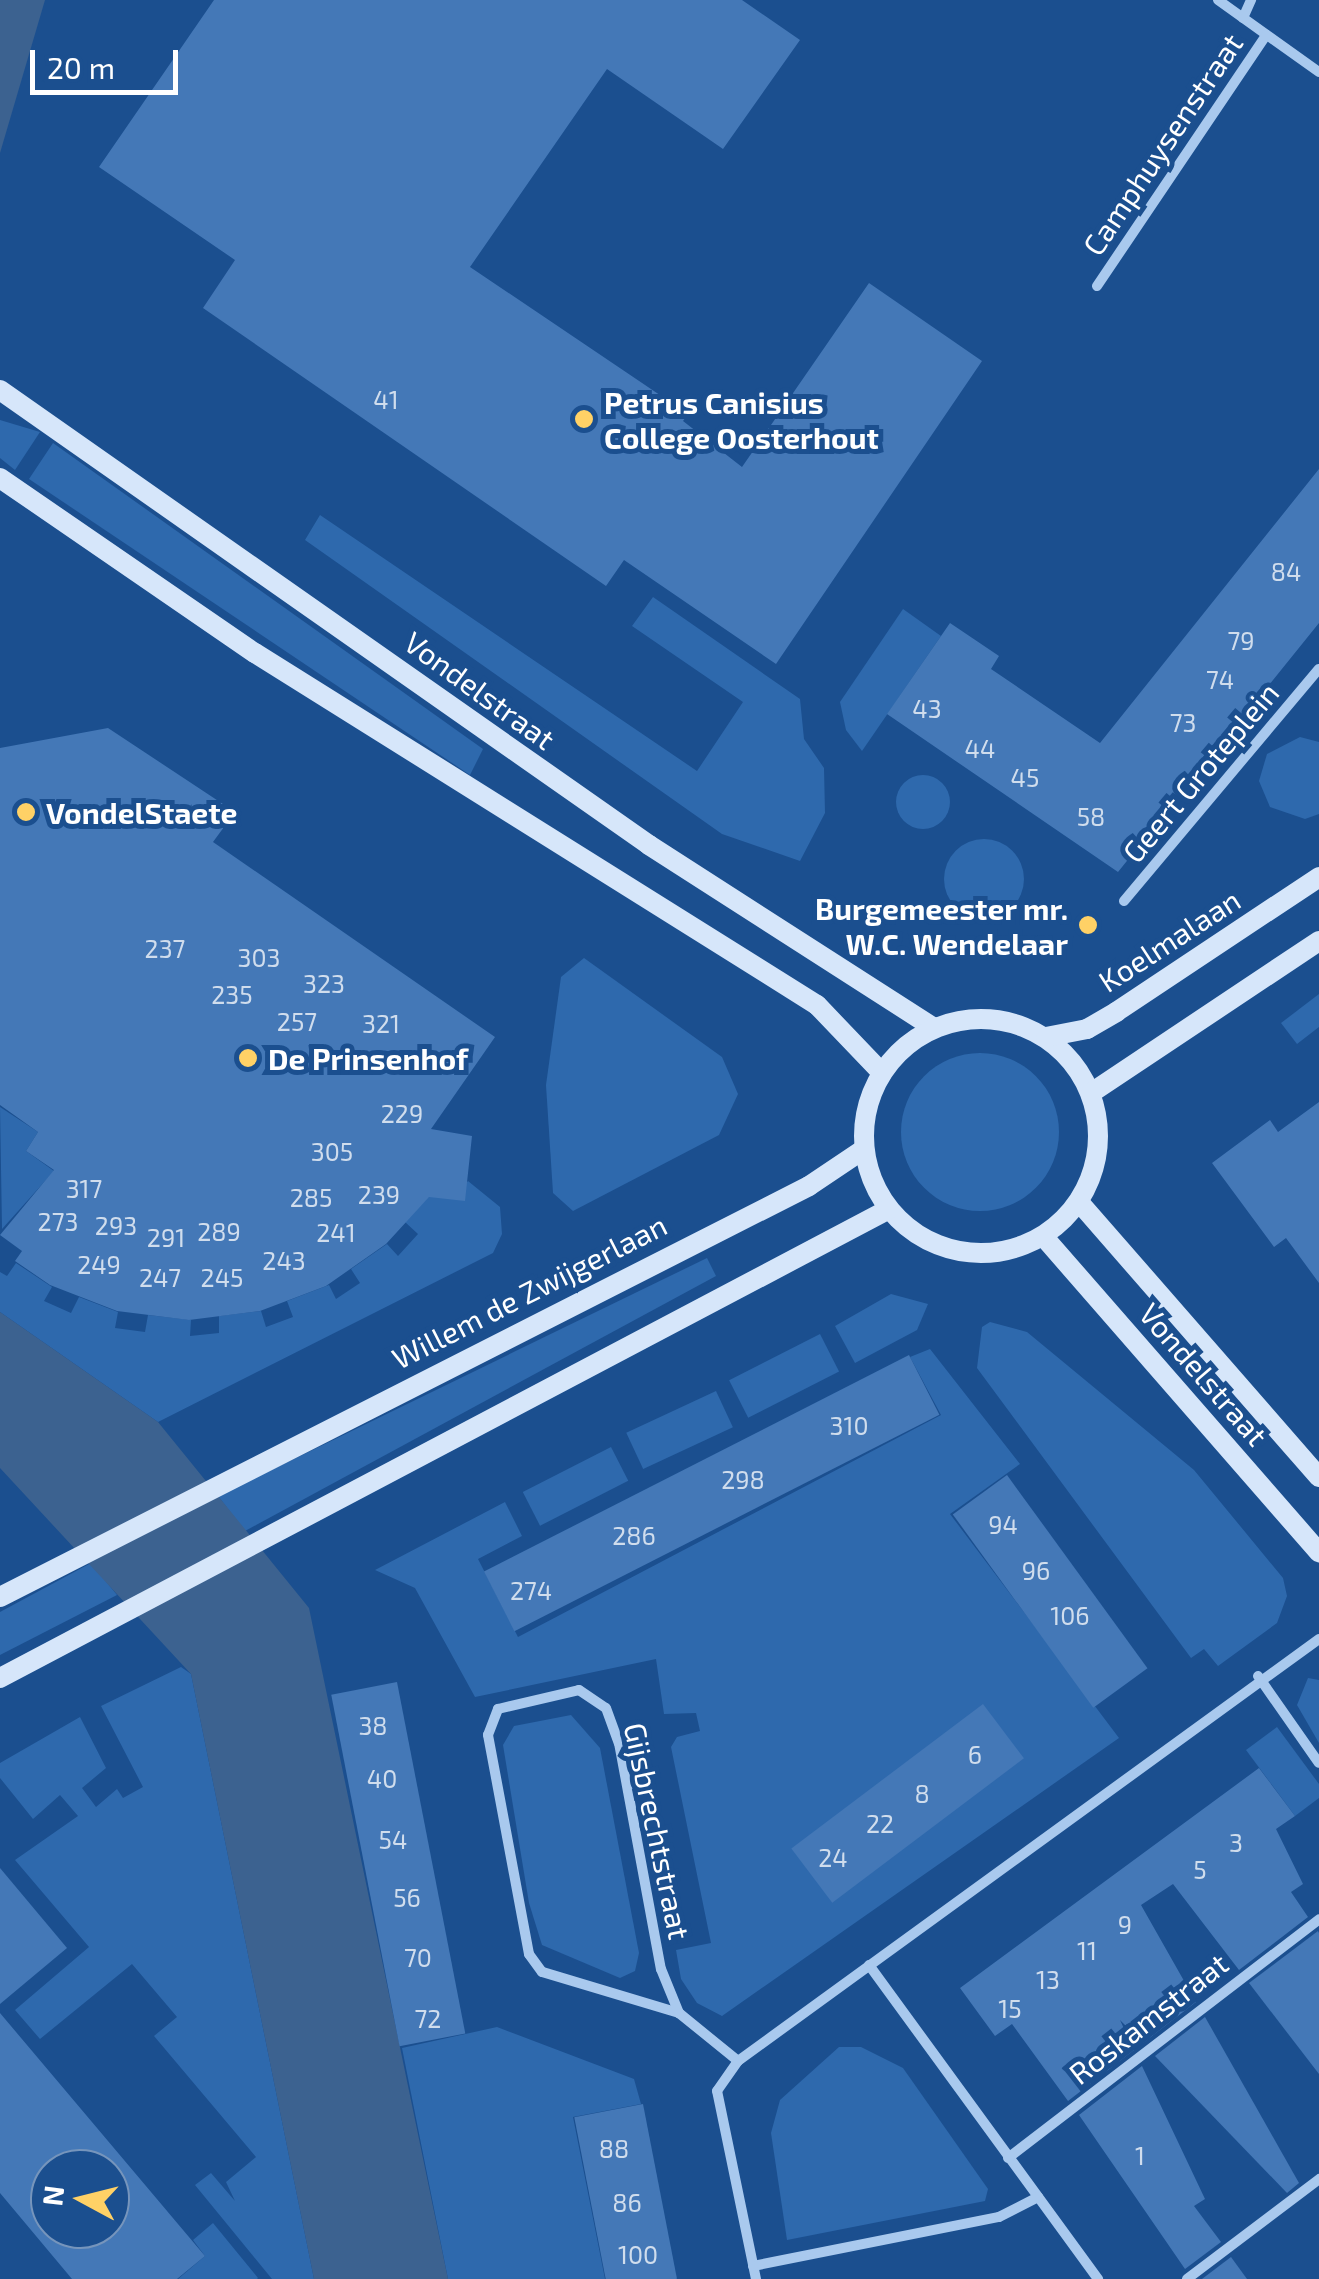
<!DOCTYPE html>
<html>
<head>
<meta charset="utf-8">
<style>
	body { margin:0 }
	#map { position:relative; width:1319px; height:2279px; overflow:hidden; background:#1b4f8f; font-family:"Exo 2",sans-serif }
	div>[style] { position:absolute }
	.green>* { inset:0; background:#2e69ad; transform-origin:0 0 }
	.round { border-radius:50% }
	.water>* { inset:0; background:#3c6290 }
	.building>* { inset:0; background:#4478b7; transform-origin:0 0 }
	.street>* { height:10px; margin:-5px; padding:0 5px; transform-origin:5px; border-radius:5px; background:#a9c9ee }
	.secondary>* { height:20px; margin:-10px; padding:0 10px; transform-origin:10px; border-radius:10px; background:#d6e6fa }
	.secondary>.ring { margin:-10px; padding:0; box-sizing:content-box; background:none; border:20px solid #d6e6fa; border-radius:50% }
	.dots>* { width:28px; height:28px; translate:-50% -50%; box-sizing:border-box; border:5px solid #1b4f8f; border-radius:50% }
	span { translate:-50% -50%; white-space:nowrap; text-align:center; line-height:1.15; -webkit-text-stroke:10px #1b4f8f; paint-order:stroke }
	.number-label { font-size:25px; color:#d0dded }
	.number-label span { -webkit-text-stroke-width:0 }
	.street-label { font-size:30px; color:#fff }
	.poi-label { font-size:30px; color:#fff; font-weight:700 }
	.left { translate:0 -50%; text-align:left }
	.right { translate:-100% -50%; text-align:right }
	.north { position:absolute; left:30px; top:2149px; width:100px; height:100px; box-sizing:border-box; background:#1b4f8f; border:2px solid #7695bc; border-radius:50%; rotate:277deg; font-size:28px; font-weight:700; line-height:40px; text-align:center; color:#fff }
	.north::after { content:''; display:block; margin:auto; width:35px; height:45px; background:#ffd166; clip-path:polygon(50% 0,100% 100%,50% 72%,0 100%) }
	.scale { position:absolute; left:30px; top:50px; width:148px; height:45px; box-sizing:border-box; border:5px solid #fff; border-top:0; padding-left:12px; font-size:30px; line-height:35px; white-space:nowrap; color:#fff; -webkit-text-stroke:8px #1b4f8f; paint-order:stroke }
</style>
</head>
<body>
<div id="map">
	<div class="green">
		<div style="clip-path:polygon(0 420px,40px 432px,15px 470px,0 458px)"></div>
		<div style="clip-path:polygon(53px 443px,483px 749px,470px 775px,29px 479px)"></div>
		<div style="clip-path:polygon(320px 515px,697px 771px,743px 702px,632px 626px,653px 597px,800px 699px,804px 739px,824px 768px,825px 813px,800px 861px,722px 834px,305px 540px)"></div>
		<div style="clip-path:polygon(903px 609px,941px 636px,862px 751px,846px 730px,840px 702px)"></div>
		<div style="clip-path:polygon(1300px 737px,1319px 742px,1319px 814px,1305px 819px,1270px 807px,1259px 781px,1267px 754px)"></div>
		<div class="round" style="left:896px;top:775px;width:54px;height:54px"></div>
		<div class="round" style="left:944px;top:839px;width:80px;height:80px"></div>
		<div style="clip-path:polygon(584px 958px,722px 1057px,738px 1094px,719px 1135px,573px 1211px,553px 1193px,546px 1085px,561px 977px)"></div>
		<div style="clip-path:polygon(1319px 994px,1319px 1027px,1297px 1044px,1281px 1023px)"></div>
		<div class="round" style="left:901px;top:1053px;width:158px;height:158px"></div>
		<div style="clip-path:polygon(0 1107px,38px 1132px,26px 1151px,54px 1171px,2px 1229px)"></div>
		<div style="clip-path:polygon(468px 1181px,500px 1207px,502px 1234px,493px 1253px,158px 1422px,0 1312px,0 1272px,7px 1276px,16px 1263px,52px 1287px,44px 1301px,71px 1313px,79px 1297px,118px 1312px,115px 1328px,145px 1332px,148px 1315px,191px 1320px,190px 1336px,219px 1333px,219px 1316px,261px 1311px,266px 1327px,293px 1317px,287px 1301px,329px 1285px,336px 1299px,360px 1283px,351px 1269px,387px 1244px,398px 1256px,418px 1234px,405px 1222px,433px 1192px,452px 1199px)"></div>
		<div style="clip-path:polygon(707px 1258px,716px 1276px,245px 1531px,218px 1496px)"></div>
		<div style="clip-path:polygon(891px 1294px,928px 1304px,917px 1330px,855px 1363px,835px 1326px)"></div>
		<div style="clip-path:polygon(990px 1322px,1027px 1332px,1194px 1470px,1283px 1578px,1287px 1596px,1277px 1623px,1218px 1666px,1204px 1649px,1191px 1658px,977px 1368px,982px 1327px)"></div>
		<div style="left:820px;top:1334px;width:42px;height:102px;rotate:63deg"></div>
		<div style="clip-path:polygon(930px 1349px,1020px 1464px,950px 1514px,1119px 1738px,722px 2016px,697px 2003px,681px 1979px,676px 1950px,711px 1943px,671px 1747px,677px 1737px,700px 1731px,696px 1713px,664px 1714px,656px 1659px,475px 1697px,415px 1588px,375px 1570px,505px 1502px,522px 1536px,478px 1559px,518px 1637px,941px 1415px,910px 1357px)"></div>
		<div style="left:716px;top:1391px;width:40px;height:99px;rotate:65deg"></div>
		<div style="left:611px;top:1447px;width:38px;height:99px;rotate:63deg"></div>
		<div style="clip-path:polygon(91px 1563px,117px 1595px,0 1655px,0 1612px)"></div>
		<div style="clip-path:polygon(181px 1667px,191px 1674px,314px 2279px,272px 2279px,195px 2185px,211px 2173px,235px 2201px,226px 2182px,256px 2157px,154px 2036px,177px 2017px,132px 1964px,40px 2039px,15px 2010px,89px 1947px,15px 1860px,78px 1816px,60px 1795px,33px 1819px,0 1778px,0 1763px,80px 1717px,106px 1768px,82px 1788px,96px 1807px,117px 1789px,123px 1798px,143px 1787px,101px 1706px)"></div>
		<div style="clip-path:polygon(1308px 1678px,1319px 1680px,1319px 1743px,1297px 1705px)"></div>
		<div style="clip-path:polygon(571px 1715px,600px 1748px,639px 1953px,635px 1971px,620px 1978px,542px 1945px,529px 1903px,503px 1745px,514px 1726px)"></div>
		<div style="clip-path:polygon(1277px 1727px,1319px 1784px,1319px 1798px,1295px 1816px,1246px 1750px)"></div>
		<div style="clip-path:polygon(497px 2027px,634px 2079px,641px 2104px,573px 2117px,605px 2279px,448px 2279px,402px 2048px)"></div>
		<div style="clip-path:polygon(839px 2047px,861px 2047px,903px 2068px,988px 2189px,985px 2201px,787px 2240px,771px 2133px,780px 2100px)"></div>
		<div style="clip-path:polygon(213px 2223px,258px 2278px,257px 2279px,178px 2279px,205px 2256px,193px 2240px)"></div>
	</div>
	<div class="water">
		<div style="clip-path:polygon(0 0,45px 0,0 153px)"></div>
		<div style="clip-path:polygon(0 1312px,158px 1422px,309px 1608px,448px 2279px,314px 2279px,191px 1674px,0 1468px)"></div>
	</div>
	<div class="building">
		<div style="clip-path:polygon(214px 0,742px 0,800px 40px,723px 149px,607px 69px,470px 267px,688px 414px,683px 421px,742px 467px,869px 283px,982px 361px,776px 664px,624px 560px,606px 586px,203px 308px,235px 260px,99px 167px)"></div>
		<div style="clip-path:polygon(1319px 469px,1319px 623px,1118px 872px,887px 714px,950px 623px,999px 656px,991px 669px,1100px 743px)"></div>
		<div style="clip-path:polygon(108px 728px,235px 812px,213px 842px,495px 1037px,431px 1129px,472px 1136px,465px 1201px,429px 1197px,386px 1244px,326px 1286px,260px 1311px,189px 1320px,117px 1311px,50px 1285px,15px 1261px,22px 1251px,0 1235px,54px 1170px,26px 1151px,38px 1132px,0 1105px,0 748px)"></div>
		<div style="clip-path:polygon(1319px 1102px,1319px 1283px,1286px 1238px,1274px 1247px,1212px 1163px,1270px 1120px,1278px 1132px)"></div>
		<div style="left:909px;top:1355px;width:67px;height:477px;rotate:63deg"></div>
		<div style="left:1007px;top:1475px;width:239px;height:67px;rotate:54deg"></div>
		<div style="left:397px;top:1682px;width:358px;height:67px;rotate:79deg"></div>
		<div style="left:983px;top:1704px;width:68px;height:240px;rotate:53deg"></div>
		<div style="clip-path:polygon(1259px 1768px,1295px 1816px,1276px 1829px,1303px 1884px,1291px 1892px,1308px 1917px,1239px 1970px,1173px 1884px,1141px 1905px,1196px 2002px,1143px 2043px,1120px 2020px,1134px 2050px,1068px 2101px,1012px 2024px,995px 2036px,960px 1988px)"></div>
		<div style="clip-path:polygon(0 1868px,67px 1948px,0 2004px)"></div>
		<div style="clip-path:polygon(1318px 1931px,1319px 1933px,1319px 2074px,1249px 1983px)"></div>
		<div style="clip-path:polygon(evenodd,0 2013px,205px 2256px,177px 2279px,72px 2279px,0 2193px,0 2013px,50px 2169px,110px 2169px,110px 2229px,50px 2229px,50px 2169px)"></div>
		<div style="clip-path:polygon(1205px 2017px,1299px 2183px,1287px 2193px,1155px 2056px)"></div>
		<div style="clip-path:polygon(1142px 2066px,1205px 2199px,1194px 2206px,1221px 2242px,1185px 2269px,1079px 2115px)"></div>
		<div style="left:643px;top:2104px;width:178px;height:70px;rotate:79deg"></div>
		<div style="clip-path:polygon(1231px 2257px,1247px 2279px,1202px 2279px)"></div>
	</div>
	<div class="street">
		<div style="left:1218px;top:0;width:124px;rotate:35.5deg"></div>
		<div style="left:1243px;top:18px;width:20px;rotate:-66deg"></div>
		<div style="left:1097px;top:286px;width:303px;rotate:-56deg"></div>
		<div style="left:1124px;top:901px;width:303px;rotate:-50deg"></div>
		<div style="left:1258px;top:1676px;width:106px;rotate:55deg"></div>
		<div style="left:869px;top:1965px;width:389px;rotate:53.9deg"></div>
		<div style="left:679px;top:2013px;width:143px;rotate:-163.3deg"></div>
		<div style="left:542px;top:1972px;width:22px;rotate:-126deg"></div>
		<div style="left:529px;top:1954px;width:223px;rotate:-100.6deg"></div>
		<div style="left:488px;top:1735px;width:28px;rotate:-69deg"></div>
		<div style="left:498px;top:1709px;width:83px;rotate:-13.2deg"></div>
		<div style="left:579px;top:1690px;width:32px;rotate:34deg"></div>
		<div style="left:606px;top:1708px;width:37px;rotate:70deg"></div>
		<div style="left:619px;top:1743px;width:230px;rotate:79.5deg"></div>
		<div style="left:661px;top:1969px;width:48px;rotate:67.8deg"></div>
		<div style="left:679px;top:2013px;width:76px;rotate:39.1deg"></div>
		<div style="left:1008px;top:2158px;width:392px;rotate:-37.5deg"></div>
		<div style="left:753px;top:2266px;width:251px;rotate:-11.3deg"></div>
		<div style="left:999px;top:2217px;width:44px;rotate:-27.1deg"></div>
		<div style="left:756px;top:2279px;width:192px;rotate:-101.7deg"></div>
		<div style="left:717px;top:2091px;width:37px;rotate:-55deg"></div>
		<div style="left:738px;top:2061px;width:718px;rotate:-35.99deg"></div>
		<div style="left:1187px;top:2279px;width:166px;rotate:-37.1deg"></div>
	</div>
	<div class="secondary">
		<div style="left:0;top:390px;width:793px;rotate:35.03deg"></div>
		<div style="left:649px;top:845px;width:336px;rotate:32.7deg"></div>
		<div style="left:0;top:478px;width:309px;rotate:34.5deg"></div>
		<div style="left:255px;top:653px;width:663px;rotate:32.06deg"></div>
		<div style="left:817px;top:1005px;width:94px;rotate:46.3deg"></div>
		<div class="ring" style="left:864px;top:1019px;width:214px;height:214px"></div>
		<div style="left:1046px;top:1037px;width:42px;rotate:-11deg"></div>
		<div style="left:1087px;top:1029px;width:34px;rotate:-30deg"></div>
		<div style="left:1116px;top:1012px;width:244px;rotate:-33.6deg"></div>
		<div style="left:1091px;top:1093px;width:274px;rotate:-33.7deg"></div>
		<div style="left:1079px;top:1202px;width:365px;rotate:48.9deg"></div>
		<div style="left:1043px;top:1236px;width:420px;rotate:48.9deg"></div>
		<div style="left:0;top:1597px;width:907px;rotate:-26.93deg"></div>
		<div style="left:809px;top:1186px;width:66px;rotate:-33.9deg"></div>
		<div style="left:0;top:1678px;width:1005px;rotate:-27.81deg"></div>
	</div>
	<div class="dots">
		<div style="left:584px;top:419px;background:#ffd166"></div>
		<div style="left:26px;top:812px;background:#ffd166"></div>
		<div style="left:1088px;top:925px;background:#ffd166"></div>
		<div style="left:248px;top:1058px;background:#ffd166"></div>
	</div>
	<div class="number-label">
		<span style="left:386px;top:399px">41</span>
		<span style="left:1286px;top:571px">84</span>
		<span style="left:1241px;top:640px">79</span>
		<span style="left:1220px;top:679px">74</span>
		<span style="left:927px;top:708px">43</span>
		<span style="left:1183px;top:722px">73</span>
		<span style="left:980px;top:748px">44</span>
		<span style="left:1025px;top:777px">45</span>
		<span style="left:1091px;top:816px">58</span>
		<span style="left:165px;top:948px">237</span>
		<span style="left:259px;top:957px">303</span>
		<span style="left:324px;top:983px">323</span>
		<span style="left:232px;top:994px">235</span>
		<span style="left:297px;top:1021px">257</span>
		<span style="left:381px;top:1023px">321</span>
		<span style="left:402px;top:1113px">229</span>
		<span style="left:332px;top:1151px">305</span>
		<span style="left:84px;top:1188px">317</span>
		<span style="left:379px;top:1194px">239</span>
		<span style="left:311px;top:1197px">285</span>
		<span style="left:58px;top:1221px">273</span>
		<span style="left:116px;top:1225px">293</span>
		<span style="left:219px;top:1231px">289</span>
		<span style="left:336px;top:1232px">241</span>
		<span style="left:166px;top:1237px">291</span>
		<span style="left:284px;top:1260px">243</span>
		<span style="left:99px;top:1264px">249</span>
		<span style="left:160px;top:1277px">247</span>
		<span style="left:222px;top:1277px">245</span>
		<span style="left:849px;top:1425px">310</span>
		<span style="left:743px;top:1479px">298</span>
		<span style="left:1003px;top:1524px">94</span>
		<span style="left:634px;top:1535px">286</span>
		<span style="left:1036px;top:1570px">96</span>
		<span style="left:531px;top:1590px">274</span>
		<span style="left:1070px;top:1615px">106</span>
		<span style="left:373px;top:1725px">38</span>
		<span style="left:975px;top:1754px">6</span>
		<span style="left:382px;top:1778px">40</span>
		<span style="left:922px;top:1793px">8</span>
		<span style="left:880px;top:1823px">22</span>
		<span style="left:393px;top:1839px">54</span>
		<span style="left:1236px;top:1842px">3</span>
		<span style="left:833px;top:1857px">24</span>
		<span style="left:1200px;top:1869px">5</span>
		<span style="left:407px;top:1897px">56</span>
		<span style="left:1125px;top:1924px">9</span>
		<span style="left:1087px;top:1950px">11</span>
		<span style="left:418px;top:1957px">70</span>
		<span style="left:1048px;top:1979px">13</span>
		<span style="left:1010px;top:2008px">15</span>
		<span style="left:428px;top:2018px">72</span>
		<span style="left:614px;top:2148px">88</span>
		<span style="left:1140px;top:2155px">1</span>
		<span style="left:627px;top:2202px">86</span>
		<span style="left:638px;top:2254px">100</span>
	</div>
	<div class="street-label">
		<span style="left:1162px;top:144px;rotate:-56deg">Camphuysenstraat</span>
		<span style="left:480px;top:690px;rotate:36deg">Vondelstraat</span>
		<span style="left:1200px;top:772px;rotate:-50deg">Geert Groteplein</span>
		<span style="left:1169px;top:940px;rotate:-33deg">Koelmalaan</span>
		<span style="left:529px;top:1291px;rotate:-27deg">Willem de Zwijgerlaan</span>
		<span style="left:1204px;top:1374px;rotate:49deg">Vondelstraat</span>
		<span style="left:658px;top:1831px;rotate:78deg">Gijsbrechtstraat</span>
		<span style="left:1148px;top:2018px;rotate:-38deg">Roskamstraat</span>
	</div>
	<div class="poi-label">
		<span class="left" style="left:604px;top:419px">Petrus Canisius<br>College Oosterhout</span>
		<span class="left" style="left:46px;top:812px">VondelStaete</span>
		<span class="right" style="left:1068px;top:925px">Burgemeester mr.<br>W.C. Wendelaar</span>
		<span class="left" style="left:268px;top:1058px">De Prinsenhof</span>
	</div>
	<div class="north">N</div>
	<div class="scale">20 m</div>
</div>
</body>
</html>
